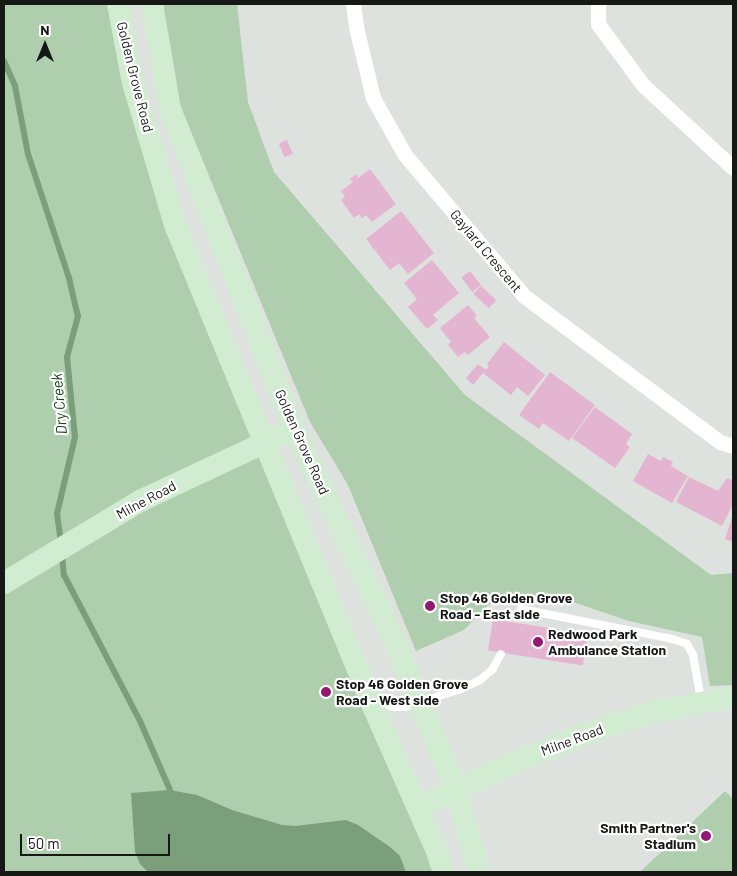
<!DOCTYPE html>
<html>
<head>
<meta charset="utf-8">
<style>
	body { margin:0 }
	#map { position:relative; width:737px; height:876px; overflow:hidden; background:#dee2de; font-family:Barlow,sans-serif }
	div>[style] { position:absolute }
	.green>* { inset:0; background:#aecead }
	.water>* { inset:0; background:#7b9f7a }
	.stream>* { height:6px; margin:-3px; padding:0 3px; transform-origin:3px; border-radius:3px; background:#7b9f7a }
	.building>* { inset:0; background:#e4b5d1; transform-origin:0 0 }
	.service>* { height:8px; margin:-4px; padding:0 4px; transform-origin:4px; border-radius:4px; background:#fff }
	.minor>* { height:15px; margin:-7.5px; padding:0 7.5px; transform-origin:7.5px; border-radius:7.5px; background:#fff }
	.secondary>* { height:22px; margin:-11px; padding:0 11px; transform-origin:11px; border-radius:11px; background:#d1ecd1 }
	.dots>* { width:14px; height:14px; translate:-50% -50%; box-sizing:border-box; border:2px solid #fff; border-radius:50% }
	span { translate:-50% -50%; white-space:nowrap; text-align:center; line-height:1.15; -webkit-text-stroke:4.5px #fff; paint-order:stroke }
	.street-label { font-size:14px; color:#161816 }
	.poi-label { font-size:14px; color:#161816; font-weight:700 }
	.left { translate:0 -50%; text-align:left }
	.right { translate:-100% -50%; text-align:right }
	.water-label { font-size:15px; color:#114614; font-style:italic }
	.frame { position:absolute; inset:0; border:5px solid #161816; pointer-events:none }
	.north { position:absolute; left:20px; top:20px; width:50px; height:50px; -webkit-text-stroke:4px #fff; paint-order:stroke; rotate:0deg; font-size:14px; font-weight:700; line-height:20px; text-align:center; color:#161816 }
	.north::after { content:''; display:block; margin:auto; width:18px; height:22px; background:#161816; clip-path:polygon(50% 0,100% 100%,50% 72%,0 100%) }
	.scale { position:absolute; left:20px; top:834px; width:150px; height:22px; box-sizing:border-box; border:2px solid #161816; border-top:0; padding-left:6px; font-size:15px; line-height:18px; white-space:nowrap; color:#161816; -webkit-text-stroke:4px #fff; paint-order:stroke }
</style>
</head>
<body>
<div id="map">
	<div class="green">
		<div style="clip-path:polygon(4px 4px,120px 4px,175px 225px,444px 872px,4px 872px)"></div>
		<div style="clip-path:polygon(163px 4px,237px 4px,248px 102px,274px 172px,465px 395px,711px 575px,733px 573px,733px 685px,710px 686px,702px 637px,629px 621px,567px 600px,508px 594px,488px 605px,464px 630px,416px 651px,348px 485px,310px 422px,180px 105px)"></div>
		<div style="clip-path:polygon(725px 791px,733px 799px,733px 872px,640px 872px)"></div>
	</div>
	<div class="water">
		<div style="clip-path:polygon(170px 790px,197px 795px,232px 810px,282px 825px,295px 826px,346px 820px,358px 825px,390px 847px,400px 856px,406px 872px,148px 872px,140px 864px,135px 852px,131px 793px)"></div>
	</div>
	<div class="stream">
		<div style="left:4px;top:61px;width:27px;rotate:66deg"></div>
		<div style="left:15px;top:86px;width:69px;rotate:79.2deg"></div>
		<div style="left:28px;top:154px;width:131px;rotate:71.7deg"></div>
		<div style="left:69px;top:278px;width:39px;rotate:77deg"></div>
		<div style="left:78px;top:316px;width:42px;rotate:105deg"></div>
		<div style="left:67px;top:357px;width:80px;rotate:84.3deg"></div>
		<div style="left:75px;top:437px;width:79px;rotate:103.2deg"></div>
		<div style="left:57px;top:514px;width:30px;rotate:82deg"></div>
		<div style="left:62px;top:554px;width:21px;rotate:85deg"></div>
		<div style="left:64px;top:575px;width:165px;rotate:62.5deg"></div>
		<div style="left:140px;top:721px;width:75px;rotate:66.5deg"></div>
	</div>
	<div class="building">
		<div style="left:287px;top:140px;width:15px;height:9px;rotate:67deg"></div>
		<div style="clip-path:polygon(370px 169px,396px 204px,372px 222px,366px 215px,362px 218px,359px 214px,354px 218px,341px 200px,345px 197px,341px 191px,353px 182px,350px 179px,356px 174px,358px 178px)"></div>
		<div style="clip-path:polygon(401px 211px,434px 253px,408px 274px,399px 263px,390px 270px,366px 239px)"></div>
		<div style="clip-path:polygon(432px 260px,459px 293px,433px 315px,438px 320px,427px 329px,408px 307px,417px 299px,404px 283px)"></div>
		<div style="left:470px;top:271px;width:18px;height:11px;rotate:52deg"></div>
		<div style="left:481px;top:286px;width:21px;height:11px;rotate:43deg"></div>
		<div style="clip-path:polygon(468px 305px,477px 316px,474px 318px,490px 337px,468px 355px,465px 352px,458px 357px,448px 345px,451px 342px,440px 328px)"></div>
		<div style="clip-path:polygon(504px 342px,545px 375px,528px 396px,517px 387px,511px 395px,483px 373px,473px 385px,466px 378px,478px 364px,486px 370px,489px 366px,487px 364px)"></div>
		<div style="clip-path:polygon(550px 372px,595px 405px,569px 441px,543px 423px,539px 429px,519px 415px)"></div>
		<div style="clip-path:polygon(595px 407px,632px 434px,626px 444px,630px 447px,615px 468px,572px 438px)"></div>
		<div style="clip-path:polygon(648px 454px,661px 461px,663px 457px,673px 462px,671px 466px,688px 476px,672px 503px,633px 481px)"></div>
		<div style="clip-path:polygon(689px 477px,718px 491px,727px 478px,733px 481px,733px 504px,722px 526px,676px 502px)"></div>
		<div style="clip-path:polygon(733px 514px,733px 542px,725px 539px)"></div>
		<div style="left:493px;top:619px;width:96px;height:32px;rotate:9deg"></div>
	</div>
	<div class="service">
		<div style="left:521px;top:609px;width:154px;rotate:11.2deg"></div>
		<div style="left:672px;top:639px;width:16px;rotate:18deg"></div>
		<div style="left:687px;top:644px;width:13px;rotate:61deg"></div>
		<div style="left:693px;top:655px;width:46px;rotate:79.9deg"></div>
		<div style="left:377px;top:701px;width:17px;rotate:21deg"></div>
		<div style="left:393px;top:707px;width:12px"></div>
		<div style="left:405px;top:707px;width:59px;rotate:-17.8deg"></div>
		<div style="left:461px;top:689px;width:21px;rotate:-25deg"></div>
		<div style="left:480px;top:680px;width:16px;rotate:-40deg"></div>
		<div style="left:492px;top:670px;width:18px;rotate:-61deg"></div>
	</div>
	<div class="minor">
		<div style="left:353px;top:4px;width:27px;rotate:82deg"></div>
		<div style="left:357px;top:31px;width:69px;rotate:76.6deg"></div>
		<div style="left:373px;top:98px;width:65px;rotate:60.7deg"></div>
		<div style="left:405px;top:155px;width:185px;rotate:49.8deg"></div>
		<div style="left:524px;top:296px;width:244px;rotate:36.7deg"></div>
		<div style="left:720px;top:442px;width:14px;rotate:17deg"></div>
		<div style="left:598px;top:4px;width:20px;rotate:90deg"></div>
		<div style="left:598px;top:24px;width:76px;rotate:53.6deg"></div>
		<div style="left:643px;top:85px;width:122px;rotate:42.7deg"></div>
	</div>
	<div class="secondary">
		<div style="left:118px;top:4px;width:80px;rotate:79.2deg"></div>
		<div style="left:133px;top:83px;width:148px;rotate:73.5deg"></div>
		<div style="left:175px;top:225px;width:518px;rotate:67.64deg"></div>
		<div style="left:372px;top:704px;width:158px;rotate:66.2deg"></div>
		<div style="left:436px;top:849px;width:24px;rotate:71deg"></div>
		<div style="left:152px;top:4px;width:107px;rotate:80.3deg"></div>
		<div style="left:170px;top:109px;width:343px;rotate:68.8deg"></div>
		<div style="left:294px;top:429px;width:233px;rotate:64.6deg"></div>
		<div style="left:394px;top:640px;width:161px;rotate:67.4deg"></div>
		<div style="left:456px;top:789px;width:86px;rotate:74.5deg"></div>
		<div style="left:4px;top:583px;width:159px;rotate:-31.1deg"></div>
		<div style="left:140px;top:501px;width:153px;rotate:-25.1deg"></div>
		<div style="left:419px;top:807px;width:102px;rotate:-24.8deg"></div>
		<div style="left:512px;top:764px;width:74px;rotate:-22.4deg"></div>
		<div style="left:580px;top:736px;width:75px;rotate:-18.7deg"></div>
		<div style="left:651px;top:712px;width:83px;rotate:-10.4deg"></div>
	</div>
	<div class="dots">
		<div style="left:430px;top:606px;background:#941873"></div>
		<div style="left:538px;top:642px;background:#941873"></div>
		<div style="left:326px;top:692px;background:#941873"></div>
		<div style="left:706px;top:836px;background:#941873"></div>
	</div>
	<div class="street-label">
		<span style="left:135px;top:77px;rotate:76deg">Golden Grove Road</span>
		<span style="left:486px;top:251px;rotate:50deg">Gaylard Crescent</span>
		<span style="left:302px;top:442px;rotate:66deg">Golden Grove Road</span>
		<span style="left:146px;top:500px;rotate:-28deg">Milne Road</span>
		<span style="left:572px;top:740px;rotate:-21deg">Milne Road</span>
	</div>
	<div class="poi-label">
		<span class="left" style="left:440px;top:606px">Stop 46 Golden Grove<br>Road - East side</span>
		<span class="left" style="left:548px;top:642px">Redwood Park<br>Ambulance Station</span>
		<span class="left" style="left:336px;top:692px">Stop 46 Golden Grove<br>Road - West side</span>
		<span class="right" style="left:696px;top:836px">Smith Partner's<br>Stadium</span>
	</div>
	<div class="water-label">
		<span style="left:59px;top:404px;rotate:-95deg">Dry Creek</span>
	</div>
	<div class="frame"></div>
	<div class="north">N</div>
	<div class="scale">50 m</div>
</div>
</body>
</html>
